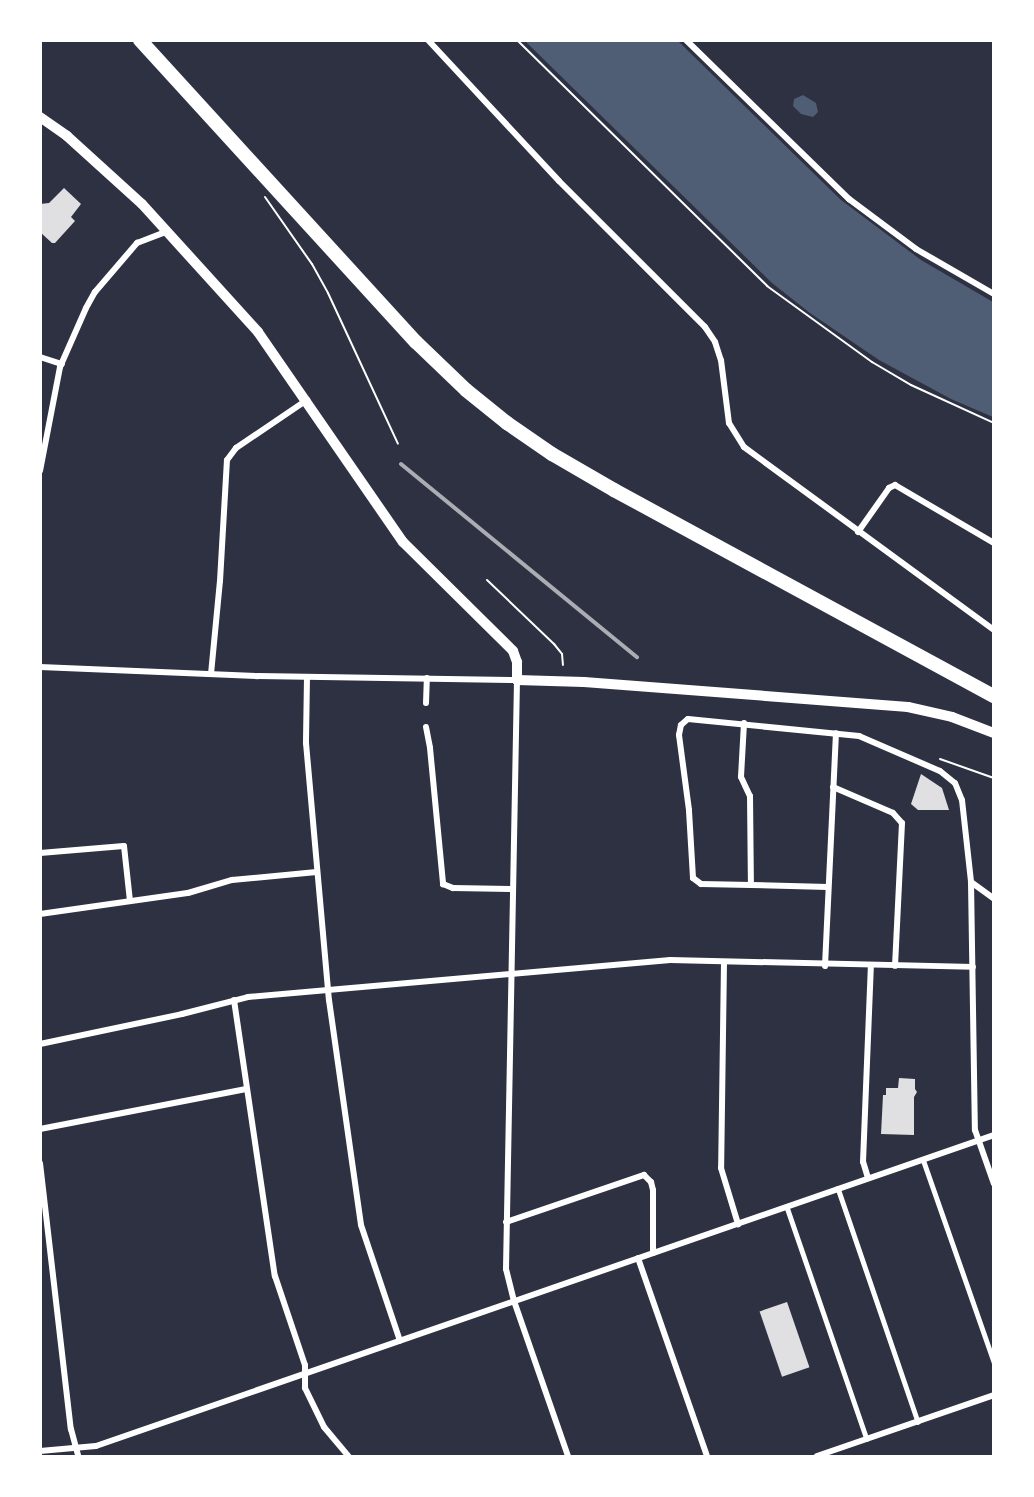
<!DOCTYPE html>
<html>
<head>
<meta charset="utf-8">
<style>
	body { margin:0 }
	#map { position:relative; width:1034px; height:1497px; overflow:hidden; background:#2d3142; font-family:"Fira Sans Condensed",sans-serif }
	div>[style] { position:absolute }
	.water>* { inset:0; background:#4f5d75 }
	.building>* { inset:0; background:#e0e0e3; transform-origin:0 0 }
	.path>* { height:2px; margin:-1px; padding:0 1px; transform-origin:1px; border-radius:1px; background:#fff }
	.service>* { height:4.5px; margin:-2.25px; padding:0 2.25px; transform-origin:2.25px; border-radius:2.25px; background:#fff }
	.minor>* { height:6px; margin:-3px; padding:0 3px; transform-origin:3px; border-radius:3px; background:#fff }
	.tertiary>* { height:10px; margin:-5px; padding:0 5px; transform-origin:5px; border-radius:5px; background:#fff }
	.primary>* { height:14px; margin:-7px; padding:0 7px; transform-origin:7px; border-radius:7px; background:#fff }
	.rail>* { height:4px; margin:-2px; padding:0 2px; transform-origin:2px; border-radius:2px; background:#abadb3 }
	span { translate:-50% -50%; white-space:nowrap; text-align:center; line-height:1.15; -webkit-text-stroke:4.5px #fff; paint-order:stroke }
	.frame { position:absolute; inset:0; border:42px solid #fff; pointer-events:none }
</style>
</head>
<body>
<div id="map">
	<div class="water">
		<div style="clip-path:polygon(525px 41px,678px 41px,841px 200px,921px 260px,993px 302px,993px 417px,951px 399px,879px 360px,810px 313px,772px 283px)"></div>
		<div style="clip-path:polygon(803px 95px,816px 103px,818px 112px,813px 117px,801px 114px,793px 106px,794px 99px)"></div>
	</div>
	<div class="building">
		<div style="clip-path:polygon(64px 188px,81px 204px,71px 217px,75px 221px,55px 243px,52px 243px,40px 232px,40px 204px,49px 203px)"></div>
		<div style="clip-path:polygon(921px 774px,942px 788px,949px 810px,918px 810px,911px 804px)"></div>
		<div style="clip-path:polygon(899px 1078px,915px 1079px,915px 1089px,917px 1092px,914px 1097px,914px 1135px,881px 1134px,883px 1095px,886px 1095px,886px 1088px,898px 1088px)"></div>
		<div style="left:787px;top:1302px;width:69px;height:29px;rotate:71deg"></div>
	</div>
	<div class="path">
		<div style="left:517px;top:40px;width:351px;rotate:44.5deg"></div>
		<div style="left:767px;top:286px;width:130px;rotate:35.9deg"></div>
		<div style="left:872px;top:362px;width:45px;rotate:30.5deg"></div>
		<div style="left:911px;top:385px;width:91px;rotate:24.6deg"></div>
		<div style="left:265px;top:197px;width:82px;rotate:55deg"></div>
		<div style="left:312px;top:264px;width:33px;rotate:61deg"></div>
		<div style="left:328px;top:293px;width:166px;rotate:65.1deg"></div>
		<div style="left:487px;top:580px;width:93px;rotate:43.7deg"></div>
		<div style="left:554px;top:644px;width:13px;rotate:51deg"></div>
		<div style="left:562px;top:654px;width:11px;rotate:85deg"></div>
		<div style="left:940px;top:759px;width:57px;rotate:19.4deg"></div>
	</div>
	<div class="service">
		<div style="left:923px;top:1159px;width:215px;rotate:70.7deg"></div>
		<div style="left:838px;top:1188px;width:247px;rotate:71.1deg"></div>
		<div style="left:787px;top:1207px;width:245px;rotate:71deg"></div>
	</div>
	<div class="minor">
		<div style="left:428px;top:40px;width:192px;rotate:47.1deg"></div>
		<div style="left:559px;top:181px;width:206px;rotate:45deg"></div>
		<div style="left:705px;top:327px;width:18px;rotate:56deg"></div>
		<div style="left:715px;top:342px;width:19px;rotate:72deg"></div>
		<div style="left:721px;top:360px;width:64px;rotate:82.8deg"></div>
		<div style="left:729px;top:423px;width:28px;rotate:58deg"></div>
		<div style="left:744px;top:447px;width:310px;rotate:36.2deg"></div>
		<div style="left:686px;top:40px;width:228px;rotate:44.3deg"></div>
		<div style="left:849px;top:199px;width:84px;rotate:36.7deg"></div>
		<div style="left:916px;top:249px;width:90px;rotate:30deg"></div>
		<div style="left:40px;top:357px;width:23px;rotate:18deg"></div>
		<div style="left:40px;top:471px;width:106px;rotate:-79.1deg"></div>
		<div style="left:60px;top:367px;width:64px;rotate:-66.2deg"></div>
		<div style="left:86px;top:308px;width:18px;rotate:-61deg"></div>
		<div style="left:95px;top:292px;width:65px;rotate:-49.4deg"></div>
		<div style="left:137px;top:243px;width:33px;rotate:-21deg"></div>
		<div style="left:858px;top:532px;width:54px;rotate:-54.8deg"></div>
		<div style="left:889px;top:488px;width:7px;rotate:-27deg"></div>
		<div style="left:895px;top:485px;width:115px;rotate:30.4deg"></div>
		<div style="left:40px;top:667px;width:218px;rotate:2.4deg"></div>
		<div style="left:258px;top:676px;width:259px;rotate:0.9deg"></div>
		<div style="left:517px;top:680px;width:589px;rotate:91.07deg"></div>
		<div style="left:506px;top:1269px;width:33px;rotate:76deg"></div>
		<div style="left:514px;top:1301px;width:164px;rotate:70.8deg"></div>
		<div style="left:211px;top:674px;width:93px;rotate:-84.5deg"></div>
		<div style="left:220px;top:581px;width:121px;rotate:-86.7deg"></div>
		<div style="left:227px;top:460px;width:15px;rotate:-53deg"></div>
		<div style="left:236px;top:448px;width:86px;rotate:-34.1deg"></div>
		<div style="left:307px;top:677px;width:66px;rotate:90.9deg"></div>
		<div style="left:306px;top:743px;width:258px;rotate:84.9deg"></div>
		<div style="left:329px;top:1000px;width:227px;rotate:81.9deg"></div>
		<div style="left:361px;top:1225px;width:122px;rotate:71.4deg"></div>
		<div style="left:426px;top:703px;width:25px;rotate:-88deg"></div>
		<div style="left:744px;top:723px;width:54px;rotate:93.2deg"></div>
		<div style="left:741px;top:777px;width:21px;rotate:65deg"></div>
		<div style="left:750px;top:796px;width:89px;rotate:89.4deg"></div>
		<div style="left:751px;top:885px;width:77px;rotate:1.5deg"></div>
		<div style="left:426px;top:727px;width:21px;rotate:79deg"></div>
		<div style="left:430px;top:748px;width:137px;rotate:84.5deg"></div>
		<div style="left:443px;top:884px;width:11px;rotate:22deg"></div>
		<div style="left:453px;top:888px;width:59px;rotate:1deg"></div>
		<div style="left:833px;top:787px;width:65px;rotate:23.4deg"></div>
		<div style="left:893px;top:813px;width:13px;rotate:48deg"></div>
		<div style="left:902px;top:823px;width:143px;rotate:92.8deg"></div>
		<div style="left:40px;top:853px;width:84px;rotate:-4.8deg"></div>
		<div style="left:124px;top:846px;width:55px;rotate:83.8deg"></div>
		<div style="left:971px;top:882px;width:29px;rotate:36deg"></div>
		<div style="left:751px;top:885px;width:50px;rotate:-178.9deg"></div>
		<div style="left:701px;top:884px;width:10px;rotate:-143deg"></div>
		<div style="left:693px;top:878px;width:68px;rotate:-93.4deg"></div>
		<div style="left:689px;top:810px;width:76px;rotate:-97.6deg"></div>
		<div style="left:679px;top:735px;width:10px;rotate:-79deg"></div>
		<div style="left:681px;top:725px;width:9px;rotate:-41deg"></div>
		<div style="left:688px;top:719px;width:172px;rotate:5.7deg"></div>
		<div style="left:859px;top:736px;width:88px;rotate:23.4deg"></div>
		<div style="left:940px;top:771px;width:19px;rotate:39deg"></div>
		<div style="left:955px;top:783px;width:18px;rotate:68deg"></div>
		<div style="left:962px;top:800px;width:82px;rotate:83.7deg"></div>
		<div style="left:971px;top:882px;width:248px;rotate:89.1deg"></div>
		<div style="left:975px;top:1130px;width:57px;rotate:70.6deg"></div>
		<div style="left:40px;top:914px;width:149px;rotate:-8.1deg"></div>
		<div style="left:188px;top:893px;width:46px;rotate:-16.5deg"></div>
		<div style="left:232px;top:880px;width:85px;rotate:-5.4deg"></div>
		<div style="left:724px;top:962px;width:206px;rotate:90.8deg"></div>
		<div style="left:721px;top:1168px;width:59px;rotate:73.1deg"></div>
		<div style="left:825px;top:966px;width:233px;rotate:-87.3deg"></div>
		<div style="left:234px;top:1000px;width:279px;rotate:81.6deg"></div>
		<div style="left:275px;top:1276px;width:94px;rotate:71.4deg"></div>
		<div style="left:305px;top:1365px;width:23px;rotate:90deg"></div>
		<div style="left:305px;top:1388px;width:43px;rotate:64deg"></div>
		<div style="left:324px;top:1427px;width:38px;rotate:50deg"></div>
		<div style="left:40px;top:1044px;width:145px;rotate:-11.9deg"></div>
		<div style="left:182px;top:1014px;width:68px;rotate:-14.4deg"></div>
		<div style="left:248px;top:997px;width:424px;rotate:-5deg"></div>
		<div style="left:670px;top:960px;width:303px;rotate:1.3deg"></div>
		<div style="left:40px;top:1129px;width:210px;rotate:-11deg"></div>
		<div style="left:40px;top:1163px;width:268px;rotate:83.4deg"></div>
		<div style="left:71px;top:1429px;width:28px;rotate:75deg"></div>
		<div style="left:868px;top:1178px;width:17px;rotate:-107deg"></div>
		<div style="left:863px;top:1162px;width:196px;rotate:-87.7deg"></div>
		<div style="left:506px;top:1222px;width:146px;rotate:-18.8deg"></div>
		<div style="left:644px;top:1175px;width:10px;rotate:45deg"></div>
		<div style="left:651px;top:1182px;width:8px;rotate:76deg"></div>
		<div style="left:653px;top:1190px;width:63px;rotate:90deg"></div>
		<div style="left:638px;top:1258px;width:210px;rotate:70.8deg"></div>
		<div style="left:40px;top:1451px;width:56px;rotate:-5.1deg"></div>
		<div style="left:96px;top:1446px;width:950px;rotate:-19.1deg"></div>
		<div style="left:817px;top:1456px;width:187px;rotate:-19deg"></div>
	</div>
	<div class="tertiary">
		<div style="left:40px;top:117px;width:33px;rotate:35deg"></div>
		<div style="left:67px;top:136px;width:101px;rotate:42.2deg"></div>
		<div style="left:142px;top:204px;width:173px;rotate:47.8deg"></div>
		<div style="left:258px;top:332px;width:255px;rotate:55.4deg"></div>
		<div style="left:403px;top:542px;width:155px;rotate:44.7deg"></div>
		<div style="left:513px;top:651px;width:12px;rotate:70deg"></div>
		<div style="left:517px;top:662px;width:18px;rotate:90deg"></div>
		<div style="left:517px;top:680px;width:67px;rotate:1.7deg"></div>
		<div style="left:584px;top:682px;width:325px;rotate:4.4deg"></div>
		<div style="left:908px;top:707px;width:45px;rotate:12.8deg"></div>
		<div style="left:952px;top:717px;width:45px;rotate:20.9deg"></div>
	</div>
	<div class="primary">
		<div style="left:140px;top:40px;width:409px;rotate:47.6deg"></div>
		<div style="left:416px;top:342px;width:69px;rotate:43.8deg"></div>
		<div style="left:466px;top:390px;width:53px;rotate:38.8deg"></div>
		<div style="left:507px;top:423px;width:55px;rotate:34.6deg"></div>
		<div style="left:552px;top:454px;width:72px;rotate:30.1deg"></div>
		<div style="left:614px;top:490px;width:432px;rotate:28.5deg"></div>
	</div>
	<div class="rail">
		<div style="left:401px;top:464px;width:305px;rotate:39.3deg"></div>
	</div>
	<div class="frame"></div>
</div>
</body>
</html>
